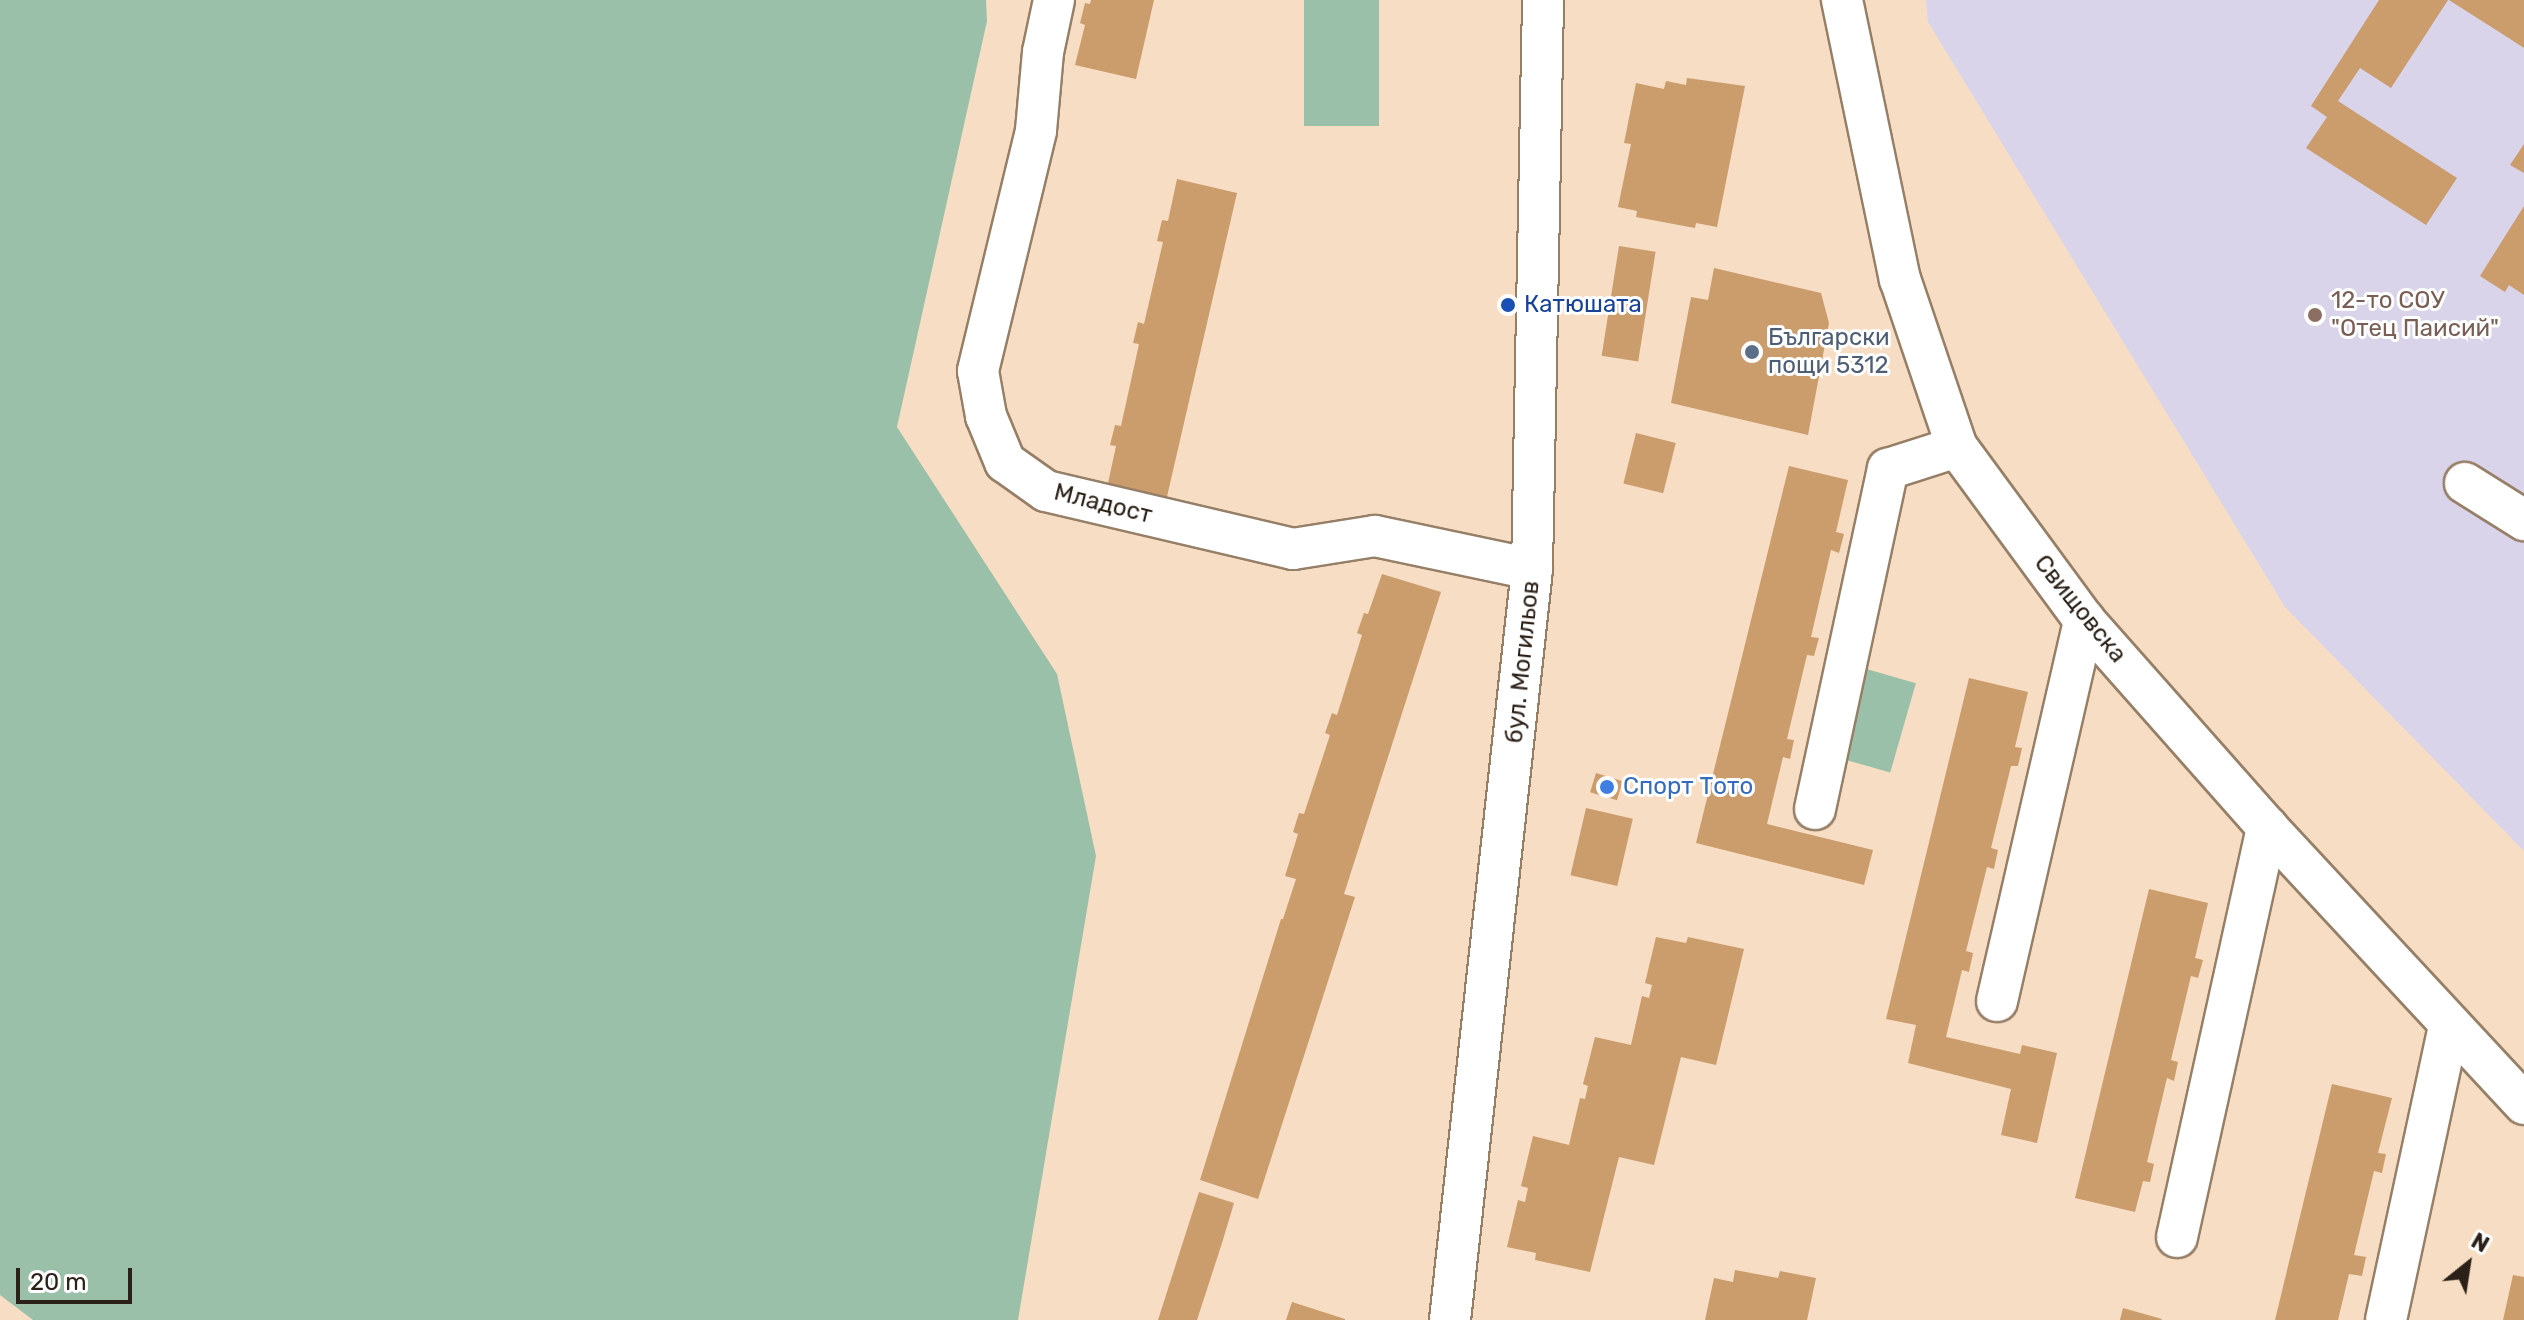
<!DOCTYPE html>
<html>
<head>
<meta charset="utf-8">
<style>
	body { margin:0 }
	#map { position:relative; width:2524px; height:1320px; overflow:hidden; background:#f7ddc3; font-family:Rubik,sans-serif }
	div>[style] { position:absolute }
	.education>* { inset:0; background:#d9d4ea }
	.green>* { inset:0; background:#9bc0a9; transform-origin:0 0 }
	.building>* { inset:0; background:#cb9c6c; transform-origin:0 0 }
	.roads { filter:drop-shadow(2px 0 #967f67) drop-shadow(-2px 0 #967f67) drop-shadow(0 2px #967f67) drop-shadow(0 -2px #967f67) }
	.minor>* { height:40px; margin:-20px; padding:0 20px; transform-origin:20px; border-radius:20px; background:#fff }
	.dots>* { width:22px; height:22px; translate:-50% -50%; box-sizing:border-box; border:4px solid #fff; border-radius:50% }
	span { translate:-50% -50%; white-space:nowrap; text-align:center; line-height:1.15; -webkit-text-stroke:6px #fff; paint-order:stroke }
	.education-label { font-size:24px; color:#785e54 }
	.left { translate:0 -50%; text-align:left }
	.transit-label { font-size:24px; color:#164399 }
	.service-label { font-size:24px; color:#4e5e75 }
	.street-label { font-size:24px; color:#2b2118 }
	.shop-label { font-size:24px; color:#366cbe }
	.north { position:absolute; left:2428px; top:1224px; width:80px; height:80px; -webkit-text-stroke:6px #fff; paint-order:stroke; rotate:30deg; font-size:22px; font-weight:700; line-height:32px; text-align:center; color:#2b2118 }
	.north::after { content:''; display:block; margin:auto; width:28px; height:36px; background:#2b2118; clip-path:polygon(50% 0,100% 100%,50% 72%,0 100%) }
	.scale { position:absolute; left:16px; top:1268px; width:116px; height:36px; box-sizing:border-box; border:4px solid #2b2118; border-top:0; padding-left:10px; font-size:24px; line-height:28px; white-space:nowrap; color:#2b2118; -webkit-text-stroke:6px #fff; paint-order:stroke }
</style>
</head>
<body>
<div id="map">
	<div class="education">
		<div style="clip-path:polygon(1926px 0,2524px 0,2524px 851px,2285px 607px,1928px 22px)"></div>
	</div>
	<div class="green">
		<div style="clip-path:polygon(0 0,986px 0,987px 21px,897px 427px,1057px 674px,1096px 856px,1018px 1320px,33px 1320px,0 1295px)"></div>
		<div style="left:1304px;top:0;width:75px;height:126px"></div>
		<div style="left:1863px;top:668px;width:55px;height:93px;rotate:16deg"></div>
	</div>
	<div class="building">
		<div style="clip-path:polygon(1091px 0,1154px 0,1136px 79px,1075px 65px,1085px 25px,1080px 23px,1085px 3px,1090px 4px)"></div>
		<div style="clip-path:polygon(2379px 0,2448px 0,2391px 88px,2360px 68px,2338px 101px,2457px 178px,2426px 225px,2306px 148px,2327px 117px,2311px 106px)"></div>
		<div style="clip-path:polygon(2449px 0,2524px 0,2524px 48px,2507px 37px)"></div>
		<div style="clip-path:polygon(1687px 78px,1745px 86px,1717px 227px,1696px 223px,1695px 228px,1636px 217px,1637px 211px,1618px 207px,1631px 144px,1624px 143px,1636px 83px,1664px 89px,1666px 81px,1686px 85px)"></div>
		<div style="clip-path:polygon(2524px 144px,2524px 173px,2510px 165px)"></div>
		<div style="clip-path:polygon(1177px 179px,1237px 193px,1166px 501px,1107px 488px,1116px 446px,1110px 445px,1115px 425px,1121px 426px,1139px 344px,1133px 343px,1138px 322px,1144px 324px,1163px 242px,1157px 241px,1162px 220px,1168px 221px)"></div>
		<div style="clip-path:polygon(2524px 206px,2524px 295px,2509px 285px,2505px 292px,2480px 276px)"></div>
		<div style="left:1619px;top:246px;width:37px;height:111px;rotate:9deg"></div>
		<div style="clip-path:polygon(1714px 268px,1821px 293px,1829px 323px,1808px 435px,1671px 403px,1691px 297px,1708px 300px)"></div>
		<div style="left:1636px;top:433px;width:41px;height:52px;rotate:14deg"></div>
		<div style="clip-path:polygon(1789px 466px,1848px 480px,1836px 532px,1844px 534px,1839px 553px,1831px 550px,1811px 637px,1819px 638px,1814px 656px,1807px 655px,1787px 739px,1794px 740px,1790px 759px,1783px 757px,1767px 824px,1873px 850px,1864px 885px,1696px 843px)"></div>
		<div style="clip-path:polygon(1382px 574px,1441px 592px,1344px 894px,1355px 897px,1258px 1199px,1200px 1180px,1281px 919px,1283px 919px,1296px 879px,1285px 876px,1298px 834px,1293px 832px,1299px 813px,1304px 814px,1330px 735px,1325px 733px,1332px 713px,1337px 715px,1362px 635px,1357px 633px,1364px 613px,1368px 614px)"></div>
		<div style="clip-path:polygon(1969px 678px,2028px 692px,2015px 747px,2022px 748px,2018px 766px,2011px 766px,1991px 848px,1998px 850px,1994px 869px,1987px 867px,1966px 951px,1973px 953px,1969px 972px,1962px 970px,1946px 1037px,2020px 1054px,2022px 1045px,2057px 1053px,2037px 1143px,2001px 1135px,2011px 1089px,1908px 1063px,1916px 1025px,1886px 1019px)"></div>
		<div style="left:1596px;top:773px;width:28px;height:20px;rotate:17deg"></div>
		<div style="left:1586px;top:808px;width:48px;height:69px;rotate:13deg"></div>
		<div style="clip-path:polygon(2149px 889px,2208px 903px,2195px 958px,2203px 960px,2198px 978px,2191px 976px,2171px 1060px,2178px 1062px,2174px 1081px,2167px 1078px,2147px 1162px,2154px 1164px,2150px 1182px,2143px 1181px,2135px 1212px,2075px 1198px)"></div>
		<div style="clip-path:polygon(1656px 937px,1686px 943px,1688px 937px,1744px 949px,1716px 1065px,1681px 1057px,1654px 1165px,1619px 1157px,1590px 1272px,1535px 1260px,1536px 1253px,1507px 1247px,1518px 1200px,1525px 1202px,1528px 1188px,1521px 1186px,1533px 1136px,1569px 1145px,1580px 1098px,1585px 1099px,1588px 1086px,1583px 1084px,1595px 1037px,1631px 1045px,1642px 996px,1649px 998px,1652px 985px,1645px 983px)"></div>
		<div style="clip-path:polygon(2332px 1084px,2392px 1098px,2378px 1153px,2386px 1154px,2382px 1173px,2374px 1171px,2354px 1255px,2366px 1257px,2362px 1276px,2349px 1274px,2338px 1320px,2275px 1320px)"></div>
		<div style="clip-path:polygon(1199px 1192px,1234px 1203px,1222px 1243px,1197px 1320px,1158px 1320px)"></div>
		<div style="clip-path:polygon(1735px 1270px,1778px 1278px,1780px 1271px,1816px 1278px,1807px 1320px,1705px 1320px,1714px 1278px,1733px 1282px)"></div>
		<div style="clip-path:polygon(2513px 1275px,2524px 1277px,2524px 1320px,2503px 1320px)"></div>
		<div style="clip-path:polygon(1292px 1302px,1345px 1319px,1345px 1320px,1286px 1320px)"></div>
		<div style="clip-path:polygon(2123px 1308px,2162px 1319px,2161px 1320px,2120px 1320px)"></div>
	</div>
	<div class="roads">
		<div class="minor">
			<div style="left:1054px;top:0;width:53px;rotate:101.9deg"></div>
			<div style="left:1043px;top:52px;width:79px;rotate:95.1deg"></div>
			<div style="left:1036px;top:131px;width:247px;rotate:103.6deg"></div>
			<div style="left:978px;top:371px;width:46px;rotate:79.9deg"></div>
			<div style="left:986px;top:416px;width:50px;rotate:67.6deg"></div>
			<div style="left:1005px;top:462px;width:50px;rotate:35.3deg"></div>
			<div style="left:1046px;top:491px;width:254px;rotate:13.2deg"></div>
			<div style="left:1293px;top:549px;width:83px;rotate:-9deg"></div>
			<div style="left:1375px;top:536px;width:160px;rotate:11.9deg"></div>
			<div style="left:1842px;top:0;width:285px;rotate:78.3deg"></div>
			<div style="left:1900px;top:279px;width:177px;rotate:71.3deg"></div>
			<div style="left:1957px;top:447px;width:215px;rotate:53.7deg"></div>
			<div style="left:2084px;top:620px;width:276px;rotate:48.5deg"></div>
			<div style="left:2267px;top:827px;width:378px;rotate:47.1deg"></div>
			<div style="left:2465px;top:483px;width:70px;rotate:32.1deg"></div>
			<div style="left:1815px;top:809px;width:348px;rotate:-77.9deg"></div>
			<div style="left:1888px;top:469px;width:72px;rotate:-17.7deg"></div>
			<div style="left:1997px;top:1001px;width:391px;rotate:-77.1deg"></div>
			<div style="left:2177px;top:1237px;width:420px;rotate:-77.6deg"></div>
			<div style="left:1450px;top:1320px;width:755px;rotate:-83.77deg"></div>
			<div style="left:1532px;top:569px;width:569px;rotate:-88.89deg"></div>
			<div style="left:2386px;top:1320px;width:300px;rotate:-77.9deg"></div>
		</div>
	</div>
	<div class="dots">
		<div style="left:1508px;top:305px;background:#1a4fb4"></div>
		<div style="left:2315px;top:315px;background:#8d6e63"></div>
		<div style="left:1752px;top:352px;background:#5c6f8a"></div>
		<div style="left:1607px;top:787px;background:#3f7fe0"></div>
	</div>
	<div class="education-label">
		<span class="left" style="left:2331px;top:315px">12-то СОУ<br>"Отец Паисий"</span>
	</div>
	<div class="transit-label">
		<span class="left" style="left:1524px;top:305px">Катюшата</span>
	</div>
	<div class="service-label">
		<span class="left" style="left:1768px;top:352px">Български<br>пощи 5312</span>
	</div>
	<div class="street-label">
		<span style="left:1103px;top:504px;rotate:14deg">Младост</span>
		<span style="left:2080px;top:609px;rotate:51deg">Свищовска</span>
		<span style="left:1523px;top:662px;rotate:-84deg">бул. Могильов</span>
	</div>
	<div class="shop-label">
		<span class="left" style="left:1623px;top:787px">Спорт Тото</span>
	</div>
	<div class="north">N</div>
	<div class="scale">20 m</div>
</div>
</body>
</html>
